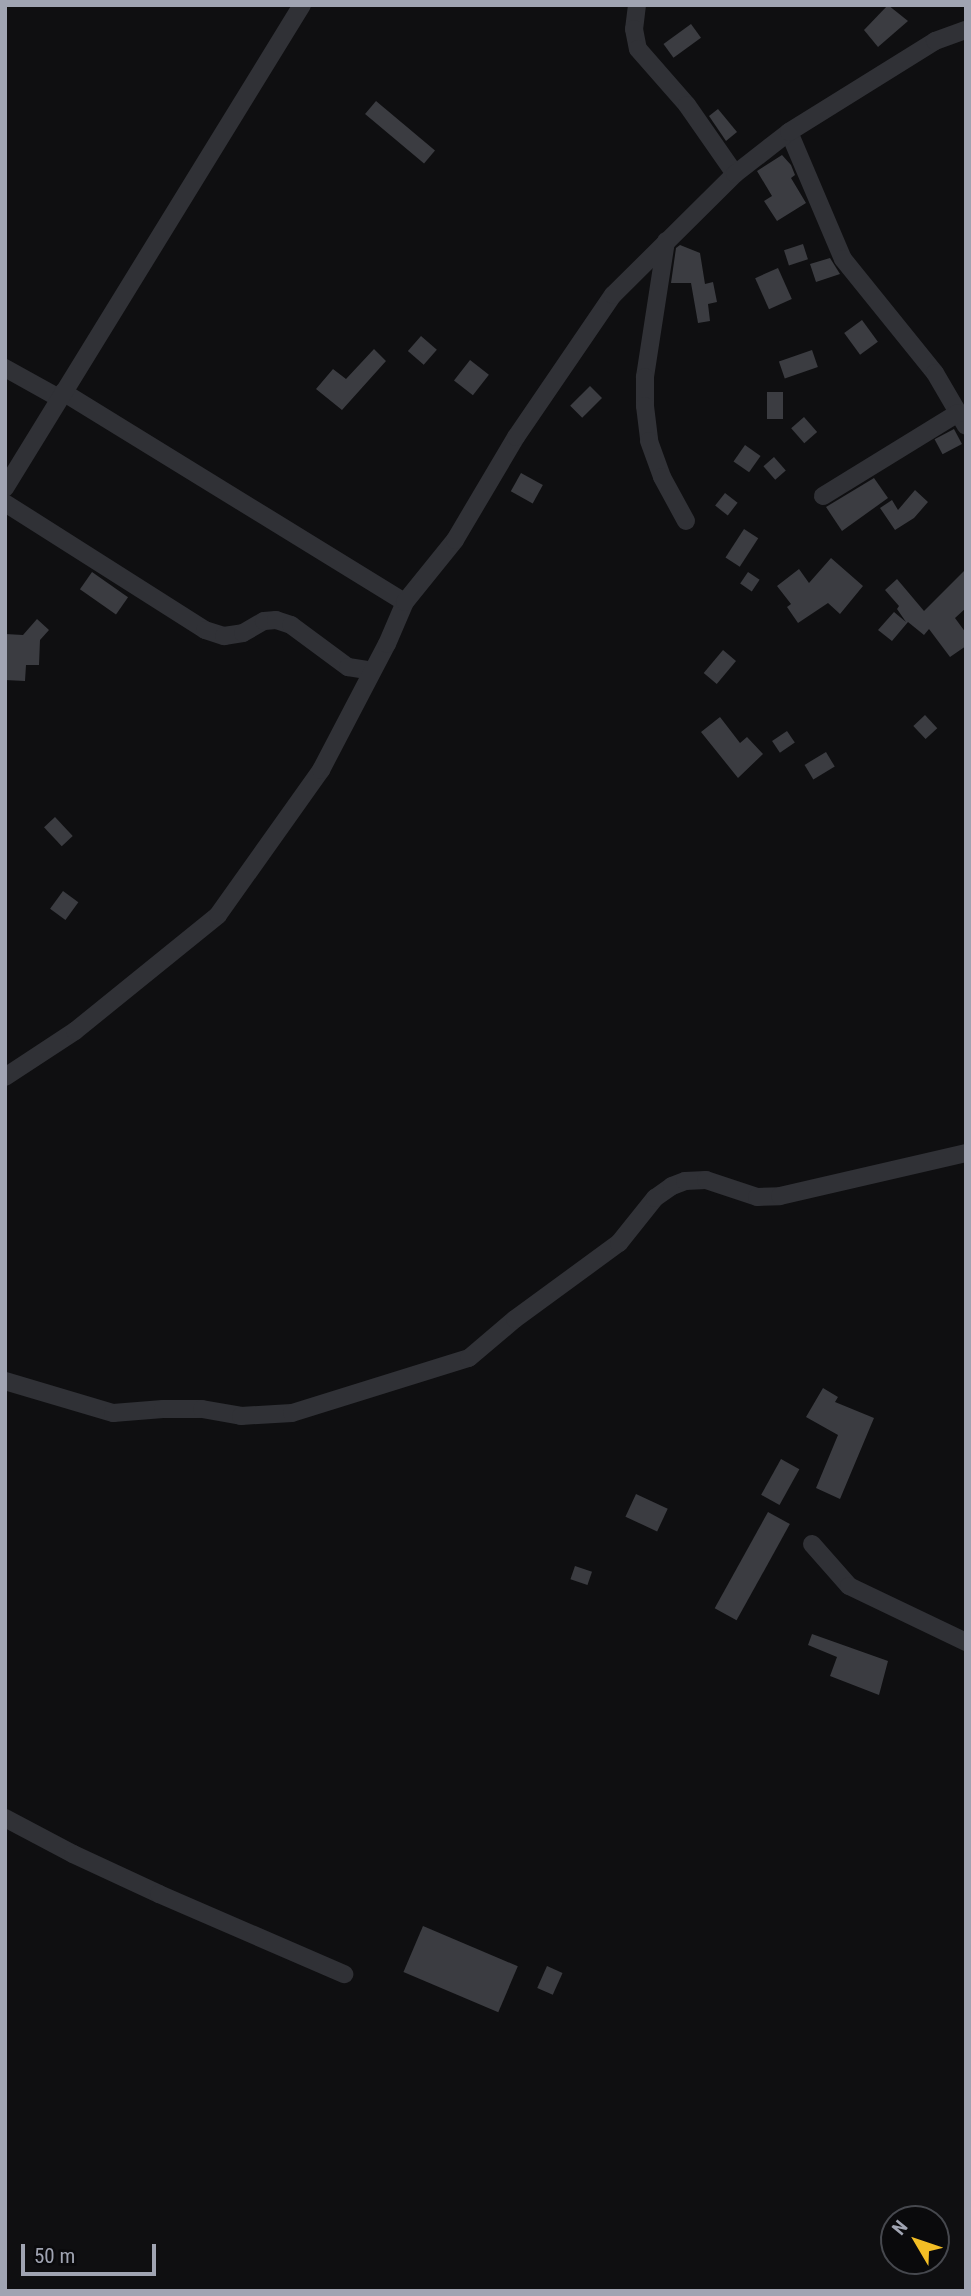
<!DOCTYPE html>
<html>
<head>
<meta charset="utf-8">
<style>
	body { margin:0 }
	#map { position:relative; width:971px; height:2296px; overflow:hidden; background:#0f0f11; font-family:"Roboto Condensed",sans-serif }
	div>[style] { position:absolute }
	.building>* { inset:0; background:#3b3c41; transform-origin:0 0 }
	.minor>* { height:18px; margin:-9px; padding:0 9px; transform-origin:9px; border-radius:9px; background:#303136 }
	span { translate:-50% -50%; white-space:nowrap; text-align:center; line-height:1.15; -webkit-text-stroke:7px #0a0a0c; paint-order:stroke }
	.frame { position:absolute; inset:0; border:7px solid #a0a4b2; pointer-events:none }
	.north { position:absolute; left:880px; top:2205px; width:70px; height:70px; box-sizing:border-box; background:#0a0a0c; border:2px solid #46484e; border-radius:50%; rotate:309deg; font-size:19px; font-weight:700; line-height:28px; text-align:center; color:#a0a4b2 }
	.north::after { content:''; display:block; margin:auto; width:24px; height:32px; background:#f3be25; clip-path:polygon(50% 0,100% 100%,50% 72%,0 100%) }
	.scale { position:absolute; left:21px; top:2244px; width:135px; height:32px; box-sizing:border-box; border:4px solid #a0a4b2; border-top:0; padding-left:9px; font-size:21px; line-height:24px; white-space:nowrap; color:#a0a4b2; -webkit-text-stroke:5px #0a0a0c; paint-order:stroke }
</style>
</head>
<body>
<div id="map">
	<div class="building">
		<div style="clip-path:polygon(888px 5px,908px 21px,878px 47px,864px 30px)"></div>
		<div style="left:691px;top:24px;width:17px;height:34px;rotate:54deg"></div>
		<div style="left:376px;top:101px;width:77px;height:17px;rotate:40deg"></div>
		<div style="clip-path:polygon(718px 109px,737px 132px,726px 141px,709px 116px)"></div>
		<div style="clip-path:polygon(782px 155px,791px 165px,795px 175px,791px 178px,806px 203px,777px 221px,764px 201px,772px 196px,757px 171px)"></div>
		<div style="left:803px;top:244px;width:16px;height:20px;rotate:72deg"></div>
		<div style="clip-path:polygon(680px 245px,700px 253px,705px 284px,713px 282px,717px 302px,708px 304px,710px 321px,698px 323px,691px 283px,671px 283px,676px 248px)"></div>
		<div style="clip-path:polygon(830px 258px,840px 274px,816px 282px,810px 264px)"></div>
		<div style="left:778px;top:268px;width:34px;height:25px;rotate:66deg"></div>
		<div style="left:862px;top:320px;width:27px;height:22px;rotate:54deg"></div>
		<div style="left:421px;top:336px;width:21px;height:20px;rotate:41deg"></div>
		<div style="clip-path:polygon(374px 349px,386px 361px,342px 410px,316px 389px,333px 369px,346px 379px)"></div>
		<div style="left:812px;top:350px;width:18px;height:35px;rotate:71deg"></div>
		<div style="left:470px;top:360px;width:24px;height:26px;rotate:38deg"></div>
		<div style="left:590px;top:386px;width:17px;height:28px;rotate:45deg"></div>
		<div style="left:767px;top:392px;width:16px;height:27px"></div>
		<div style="left:804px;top:417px;width:20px;height:17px;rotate:49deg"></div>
		<div style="left:954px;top:429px;width:17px;height:22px;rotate:62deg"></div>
		<div style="left:745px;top:445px;width:19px;height:20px;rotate:35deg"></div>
		<div style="left:774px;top:457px;width:18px;height:14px;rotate:49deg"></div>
		<div style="left:521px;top:473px;width:25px;height:21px;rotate:29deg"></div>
		<div style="clip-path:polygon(874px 478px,888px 498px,842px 531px,826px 507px)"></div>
		<div style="clip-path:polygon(915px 490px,928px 502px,914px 518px,895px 530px,880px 508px,892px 500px,898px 510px)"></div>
		<div style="left:725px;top:493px;width:16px;height:16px;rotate:38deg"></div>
		<div style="left:744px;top:529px;width:17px;height:34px;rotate:33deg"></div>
		<div style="clip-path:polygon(831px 558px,863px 586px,840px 614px,828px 603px,798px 623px,787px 607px,791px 604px,777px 586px,799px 569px,809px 583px)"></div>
		<div style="clip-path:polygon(966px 569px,966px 608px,955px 618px,966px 633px,966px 646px,950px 657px,929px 629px,924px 635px,908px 622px,892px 641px,878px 630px,894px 612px,906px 622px,897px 609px,899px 606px,885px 590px,897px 579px,924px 611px)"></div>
		<div style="left:92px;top:572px;width:44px;height:21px;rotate:35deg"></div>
		<div style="left:748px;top:572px;width:14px;height:14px;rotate:34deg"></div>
		<div style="clip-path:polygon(37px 619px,49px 630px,40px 640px,39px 665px,26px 665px,25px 681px,5px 680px,5px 634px,23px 635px)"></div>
		<div style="left:723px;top:650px;width:17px;height:30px;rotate:40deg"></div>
		<div style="left:925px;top:715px;width:18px;height:16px;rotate:47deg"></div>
		<div style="clip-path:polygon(720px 717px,740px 743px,747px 737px,763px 754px,738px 778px,701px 732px)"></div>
		<div style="left:787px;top:731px;width:14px;height:18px;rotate:56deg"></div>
		<div style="left:826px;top:752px;width:17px;height:25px;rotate:59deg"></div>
		<div style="left:55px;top:817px;width:26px;height:15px;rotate:47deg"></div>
		<div style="left:63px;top:891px;width:19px;height:22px;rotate:36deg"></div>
		<div style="clip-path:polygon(823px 1388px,838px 1397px,835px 1402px,874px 1418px,840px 1499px,816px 1488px,838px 1435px,806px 1417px)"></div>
		<div style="left:781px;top:1459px;width:21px;height:41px;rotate:29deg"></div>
		<div style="left:636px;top:1494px;width:35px;height:25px;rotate:25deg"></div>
		<div style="left:768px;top:1512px;width:25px;height:110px;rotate:29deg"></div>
		<div style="left:575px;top:1566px;width:18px;height:14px;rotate:19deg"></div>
		<div style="clip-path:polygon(812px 1634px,888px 1661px,879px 1695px,830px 1676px,837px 1657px,808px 1645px)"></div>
		<div style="left:423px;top:1926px;width:103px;height:50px;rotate:23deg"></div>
		<div style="left:547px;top:1966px;width:17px;height:24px;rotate:24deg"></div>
	</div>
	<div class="minor">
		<div style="left:637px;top:5px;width:24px;rotate:97deg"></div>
		<div style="left:634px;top:29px;width:20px;rotate:79deg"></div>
		<div style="left:638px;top:49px;width:74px;rotate:48.8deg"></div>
		<div style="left:687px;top:105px;width:84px;rotate:55.2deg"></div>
		<div style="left:789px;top:132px;width:138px;rotate:67deg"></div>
		<div style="left:843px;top:259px;width:146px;rotate:51.1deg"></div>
		<div style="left:935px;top:373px;width:61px;rotate:59.7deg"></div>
		<div style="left:666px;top:241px;width:138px;rotate:98.8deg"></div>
		<div style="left:645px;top:377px;width:29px;rotate:90deg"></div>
		<div style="left:645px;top:406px;width:35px;rotate:83deg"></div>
		<div style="left:649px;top:441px;width:38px;rotate:70deg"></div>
		<div style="left:662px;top:477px;width:50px;rotate:61.4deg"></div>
		<div style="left:5px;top:368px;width:62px;rotate:29.1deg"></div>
		<div style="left:63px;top:392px;width:401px;rotate:31.6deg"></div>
		<div style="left:5px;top:488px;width:567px;rotate:-58.41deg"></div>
		<div style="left:823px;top:496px;width:158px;rotate:-31.6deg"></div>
		<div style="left:5px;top:503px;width:237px;rotate:32.4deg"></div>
		<div style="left:205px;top:630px;width:20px;rotate:18deg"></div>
		<div style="left:224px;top:636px;width:19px;rotate:-9deg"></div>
		<div style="left:243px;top:633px;width:24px;rotate:-30deg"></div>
		<div style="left:264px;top:621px;width:12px;rotate:-5deg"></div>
		<div style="left:276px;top:620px;width:16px;rotate:18deg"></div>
		<div style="left:291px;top:625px;width:71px;rotate:36.4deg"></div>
		<div style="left:348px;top:667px;width:24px;rotate:9deg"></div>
		<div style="left:5px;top:1077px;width:84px;rotate:-33.3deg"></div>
		<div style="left:75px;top:1031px;width:184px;rotate:-39deg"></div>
		<div style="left:218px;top:915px;width:178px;rotate:-54.6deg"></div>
		<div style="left:321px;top:770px;width:142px;rotate:-62.4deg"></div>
		<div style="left:387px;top:644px;width:46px;rotate:-66.8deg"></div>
		<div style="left:405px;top:602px;width:80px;rotate:-51.1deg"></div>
		<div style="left:455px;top:540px;width:120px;rotate:-59.4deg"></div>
		<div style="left:516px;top:437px;width:172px;rotate:-55.7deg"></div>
		<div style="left:613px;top:295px;width:172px;rotate:-44.8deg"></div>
		<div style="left:735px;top:174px;width:68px;rotate:-37.9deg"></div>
		<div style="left:789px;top:132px;width:172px;rotate:-31.9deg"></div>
		<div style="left:935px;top:41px;width:33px;rotate:-20deg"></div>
		<div style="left:5px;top:1381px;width:113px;rotate:16.5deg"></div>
		<div style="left:113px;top:1413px;width:50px;rotate:-4.6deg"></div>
		<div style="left:163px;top:1409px;width:39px"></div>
		<div style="left:202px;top:1409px;width:40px;rotate:10deg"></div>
		<div style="left:241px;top:1416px;width:51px;rotate:-3.4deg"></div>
		<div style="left:292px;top:1413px;width:185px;rotate:-17.3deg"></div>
		<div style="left:469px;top:1358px;width:60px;rotate:-40.3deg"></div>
		<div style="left:515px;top:1319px;width:129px;rotate:-36.2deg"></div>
		<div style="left:619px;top:1243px;width:58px;rotate:-51.3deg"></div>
		<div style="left:655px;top:1198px;width:21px;rotate:-35deg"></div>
		<div style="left:672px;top:1186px;width:14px;rotate:-21deg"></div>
		<div style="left:685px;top:1181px;width:21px;rotate:-3deg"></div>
		<div style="left:706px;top:1180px;width:54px;rotate:18.4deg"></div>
		<div style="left:757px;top:1197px;width:23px;rotate:-2deg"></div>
		<div style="left:780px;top:1196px;width:191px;rotate:-13deg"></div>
		<div style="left:812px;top:1544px;width:56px;rotate:48.6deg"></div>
		<div style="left:849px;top:1586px;width:130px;rotate:25.6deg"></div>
		<div style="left:5px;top:1818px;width:77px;rotate:27.9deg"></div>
		<div style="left:73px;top:1854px;width:95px;rotate:24.9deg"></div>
		<div style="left:159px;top:1894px;width:202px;rotate:23.4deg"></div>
	</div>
	<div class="frame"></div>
	<div class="north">N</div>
	<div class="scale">50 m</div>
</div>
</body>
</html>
